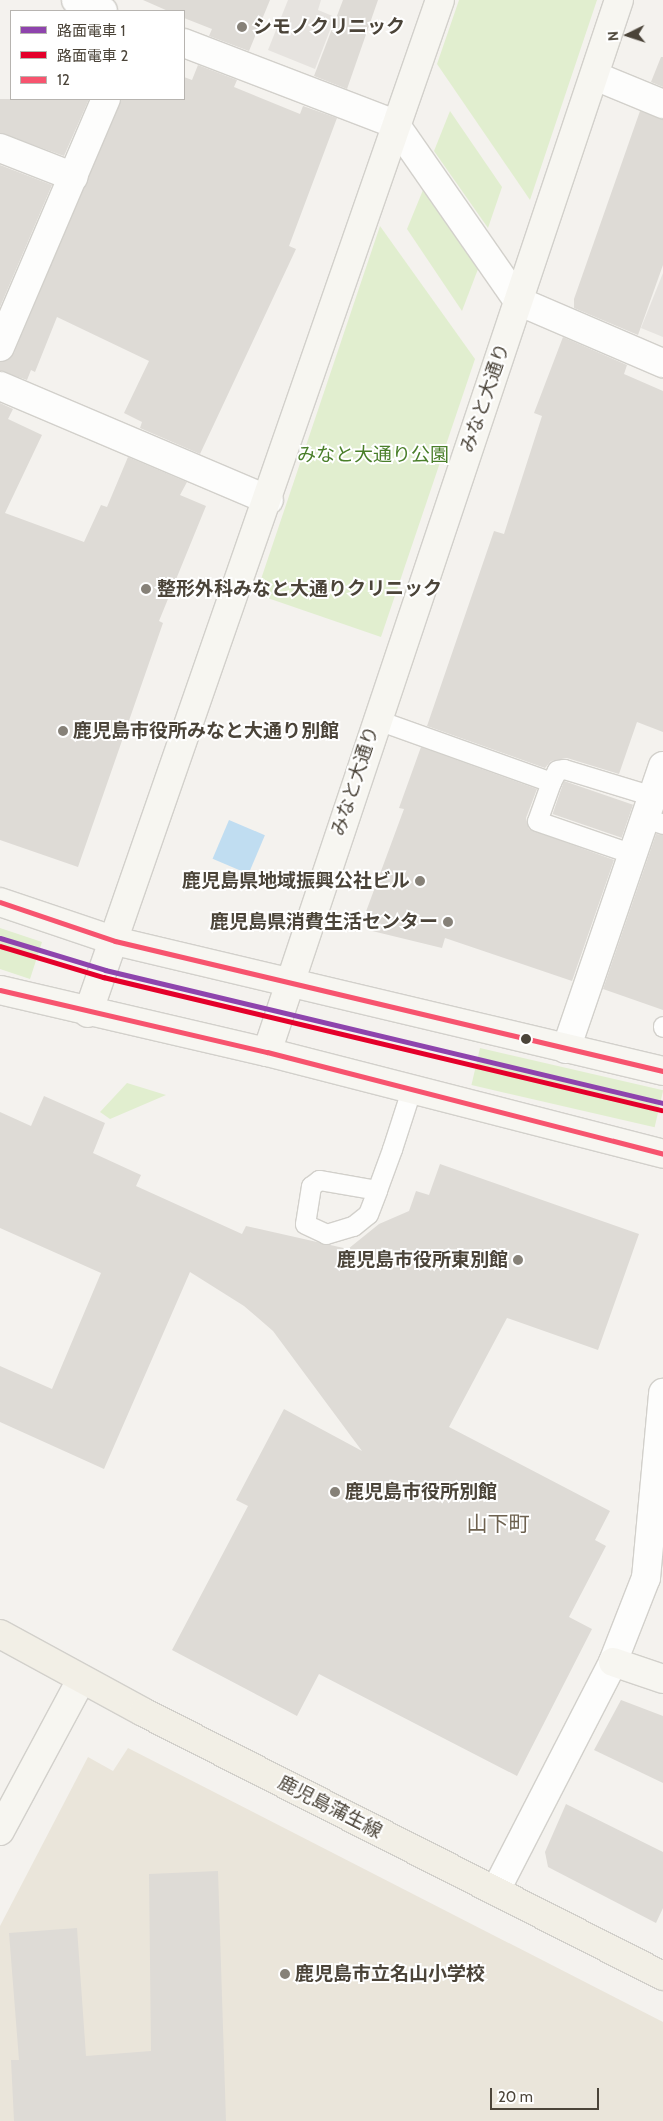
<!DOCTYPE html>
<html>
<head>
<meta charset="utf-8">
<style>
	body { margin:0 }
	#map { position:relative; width:663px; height:2121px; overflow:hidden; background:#f4f2ee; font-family:Cabin,"Noto Sans JP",sans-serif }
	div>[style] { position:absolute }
	.education>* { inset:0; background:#eae5da }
	.green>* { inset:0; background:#e1eecf; transform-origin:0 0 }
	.parking>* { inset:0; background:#e6e3df }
	.water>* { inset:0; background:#c0ddf1; transform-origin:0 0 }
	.building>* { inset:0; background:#dedbd6; transform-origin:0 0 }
	.roads { filter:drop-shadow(1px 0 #d2d0cb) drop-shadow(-1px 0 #d2d0cb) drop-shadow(0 1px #d2d0cb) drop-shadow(0 -1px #d2d0cb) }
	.lane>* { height:19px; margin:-9.5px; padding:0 9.5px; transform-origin:9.5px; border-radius:9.5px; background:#fdfdfc }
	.street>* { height:28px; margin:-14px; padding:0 14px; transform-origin:14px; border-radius:14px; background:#fdfdfc }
	.secondary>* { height:28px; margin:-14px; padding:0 14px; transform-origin:14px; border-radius:14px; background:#f7f6f1 }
	.primary>* { height:28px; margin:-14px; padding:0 14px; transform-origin:14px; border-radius:14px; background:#f2efe6 }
	.bus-1>* { height:5px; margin:-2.5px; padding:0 2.5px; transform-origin:2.5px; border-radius:2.5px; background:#f7546f }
	.tram-1>* { height:5px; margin:-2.5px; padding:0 2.5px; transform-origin:2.5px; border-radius:2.5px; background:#8e44ad }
	.tram-2>* { height:5px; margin:-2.5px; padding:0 2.5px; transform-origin:2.5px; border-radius:2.5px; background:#e4002b }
	.dots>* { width:14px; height:14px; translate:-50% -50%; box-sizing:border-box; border:2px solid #fff; border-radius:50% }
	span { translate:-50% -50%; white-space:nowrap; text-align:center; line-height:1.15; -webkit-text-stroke:4px #fff; paint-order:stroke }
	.poi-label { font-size:19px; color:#4b4439; font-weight:700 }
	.left { translate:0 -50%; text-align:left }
	.right { translate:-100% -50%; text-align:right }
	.street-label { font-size:19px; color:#4b4439 }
	.park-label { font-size:19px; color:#4a7f2a }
	.quarter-label { font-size:21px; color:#6e6250 }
	.legend { position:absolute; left:10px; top:10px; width:175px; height:90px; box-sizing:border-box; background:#fff; border:1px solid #b7b4b0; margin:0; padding:6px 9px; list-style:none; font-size:15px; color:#4b4439 }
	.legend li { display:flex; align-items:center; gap:10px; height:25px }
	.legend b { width:25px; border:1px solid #b7b4b0 }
	.north { position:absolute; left:603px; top:10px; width:50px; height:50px; -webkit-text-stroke:4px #fff; paint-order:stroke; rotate:266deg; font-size:14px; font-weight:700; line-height:20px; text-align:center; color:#4b4439 }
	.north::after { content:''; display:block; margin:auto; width:18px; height:22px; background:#4b4439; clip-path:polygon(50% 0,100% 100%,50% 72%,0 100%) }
	.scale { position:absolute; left:490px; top:2088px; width:109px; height:22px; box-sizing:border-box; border:2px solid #4b4439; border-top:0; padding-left:6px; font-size:15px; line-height:18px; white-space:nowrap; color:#4b4439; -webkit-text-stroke:4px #fff; paint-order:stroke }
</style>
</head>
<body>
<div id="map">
	<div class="education">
		<div style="clip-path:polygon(128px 1748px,663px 2022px,663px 2121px,0 2121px,0 1926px,88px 1757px,113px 1771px)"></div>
	</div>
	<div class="green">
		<div style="clip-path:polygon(459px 0,597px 0,530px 200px,437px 64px)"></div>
		<div style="clip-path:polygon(450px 111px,502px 187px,488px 228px,434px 151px)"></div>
		<div style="clip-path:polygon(423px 190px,478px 269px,462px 311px,407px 229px)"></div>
		<div style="clip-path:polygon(380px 226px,475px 359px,381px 637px,256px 594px)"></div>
		<div style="clip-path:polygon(0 928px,42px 942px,30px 979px,0 969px)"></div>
		<div style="left:480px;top:1048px;width:188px;height:38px;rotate:13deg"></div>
		<div style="clip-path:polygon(127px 1083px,166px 1095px,110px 1119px,100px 1112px)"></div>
	</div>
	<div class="parking">
		<div style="clip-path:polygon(288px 0,321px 0,318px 10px,335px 17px,315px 69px,268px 50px)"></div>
		<div style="clip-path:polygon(663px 273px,663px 337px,641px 328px)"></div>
	</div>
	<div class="water">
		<div style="left:229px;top:820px;width:39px;height:42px;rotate:23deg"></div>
	</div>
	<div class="building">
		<div style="clip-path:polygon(143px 0,270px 0,249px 51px,209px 36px,212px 29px,184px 18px,184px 11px,168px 11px)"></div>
		<div style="clip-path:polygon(343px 0,378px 0,347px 89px,314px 76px)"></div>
		<div style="clip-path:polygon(661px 57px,663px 57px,663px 87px,651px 82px)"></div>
		<div style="clip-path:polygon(198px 65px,237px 80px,234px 87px,300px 114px,303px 106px,337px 118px,289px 246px,296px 249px,200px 454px,140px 428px,142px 422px,124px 413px,149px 361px,57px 317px,35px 372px,31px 370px,27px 380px,0 371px,0 362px,14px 353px,121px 99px,184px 99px,184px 77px,192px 80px)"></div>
		<div style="clip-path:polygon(0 99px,89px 99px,64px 156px,0 133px)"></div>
		<div style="clip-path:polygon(640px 111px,663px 119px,663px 265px,638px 335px,574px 308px,574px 299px)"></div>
		<div style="clip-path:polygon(0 165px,52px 185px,0 307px)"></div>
		<div style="clip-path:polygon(563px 337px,627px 365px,624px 374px,663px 391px,663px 732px,637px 722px,619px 774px,567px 758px,551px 761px,545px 768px,427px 726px,494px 531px,504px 534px,542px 416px,534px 413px)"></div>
		<div style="clip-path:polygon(0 403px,13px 409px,8px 419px,42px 435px,5px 513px,84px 542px,101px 505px,107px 507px,128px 457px,187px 482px,180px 495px,206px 506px,159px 621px,163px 623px,78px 867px,0 840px)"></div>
		<div style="clip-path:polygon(421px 747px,537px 789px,526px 818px,529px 829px,614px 860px,572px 981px,445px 938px,442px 948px,368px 930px,364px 917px,404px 809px,399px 808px)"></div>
		<div style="left:564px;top:781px;width:73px;height:35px;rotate:19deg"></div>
		<div style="clip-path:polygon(656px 834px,663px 835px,663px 1010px,603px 989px)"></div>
		<div style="clip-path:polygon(44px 1096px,105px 1123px,93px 1153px,141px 1175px,136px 1186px,242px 1234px,246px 1226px,348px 1249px,379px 1224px,409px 1211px,416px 1191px,429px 1195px,440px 1164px,639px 1234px,598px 1350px,507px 1318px,449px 1427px,610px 1511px,595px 1540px,606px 1546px,569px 1617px,592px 1629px,517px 1776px,319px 1674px,297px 1716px,172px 1650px,248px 1506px,236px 1500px,284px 1409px,362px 1451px,273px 1331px,244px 1306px,190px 1272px,104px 1469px,0 1422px,0 1366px,52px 1389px,101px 1273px,0 1228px,0 1112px,31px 1126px)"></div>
		<div style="clip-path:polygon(621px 1700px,663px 1716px,663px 1783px,594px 1750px)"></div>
		<div style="clip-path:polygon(566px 1804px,663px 1852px,663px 1908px,656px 1923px,548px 1867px,545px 1852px)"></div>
		<div style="clip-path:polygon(218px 1871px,226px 2121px,14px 2121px,11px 2060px,19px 2060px,9px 1933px,77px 1928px,86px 2056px,151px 2051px,149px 1874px)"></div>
	</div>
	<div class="roads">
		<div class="lane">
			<div style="left:375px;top:719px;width:187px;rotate:19.7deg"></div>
			<div style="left:551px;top:782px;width:13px;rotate:-63deg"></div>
			<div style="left:557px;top:770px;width:7px;rotate:-8deg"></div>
			<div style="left:564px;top:769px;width:93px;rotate:16.9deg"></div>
			<div style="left:551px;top:782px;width:41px;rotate:109.7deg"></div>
			<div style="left:537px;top:821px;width:102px;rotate:19deg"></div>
			<div style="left:645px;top:818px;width:19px;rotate:18deg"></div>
			<div style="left:663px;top:1027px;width:1px;rotate:-90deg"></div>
			<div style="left:377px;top:1190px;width:59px;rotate:-170.2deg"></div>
			<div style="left:319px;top:1180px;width:10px;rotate:143deg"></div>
			<div style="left:311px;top:1186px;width:38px;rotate:99deg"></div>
			<div style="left:305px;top:1224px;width:23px;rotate:25deg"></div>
			<div style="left:326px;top:1234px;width:28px;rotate:-17deg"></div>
			<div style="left:353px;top:1226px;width:19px;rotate:-39deg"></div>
			<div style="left:368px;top:1214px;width:26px;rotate:-69deg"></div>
			<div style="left:377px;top:1190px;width:44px;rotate:-69.9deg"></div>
			<div style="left:392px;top:1149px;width:62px;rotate:-72.1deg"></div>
		</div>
		<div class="street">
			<div style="left:76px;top:0;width:29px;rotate:22deg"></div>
			<div style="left:184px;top:43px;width:226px;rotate:21deg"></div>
			<div style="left:395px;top:124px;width:216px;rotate:55.2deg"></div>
			<div style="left:518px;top:301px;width:158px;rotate:23.2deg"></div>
			<div style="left:595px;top:76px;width:74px;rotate:22.4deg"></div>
			<div style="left:0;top:148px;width:79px;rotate:21.4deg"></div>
			<div style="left:0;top:347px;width:270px;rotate:-66.9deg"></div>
			<div style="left:0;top:386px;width:292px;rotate:23deg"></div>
			<div style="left:566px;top:1049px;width:299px;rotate:-71.1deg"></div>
			<div style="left:496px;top:1890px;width:256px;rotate:-62.8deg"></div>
			<div style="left:613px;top:1662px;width:90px;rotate:-68.6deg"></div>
			<div style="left:646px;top:1578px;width:186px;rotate:-84.7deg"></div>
		</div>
		<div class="secondary">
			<div style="left:0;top:902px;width:121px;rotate:18.7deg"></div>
			<div style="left:115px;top:941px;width:563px;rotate:13.35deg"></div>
			<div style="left:0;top:990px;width:274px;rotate:13.1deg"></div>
			<div style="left:267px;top:1052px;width:409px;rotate:14.4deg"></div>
			<div style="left:88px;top:1013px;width:1072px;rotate:-70.84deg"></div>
			<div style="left:267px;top:1052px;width:1109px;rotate:-71.5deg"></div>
			<div style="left:613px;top:1662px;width:53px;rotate:18.8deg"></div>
			<div style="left:0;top:1831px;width:171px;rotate:-61.8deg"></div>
		</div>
		<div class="primary">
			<div style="left:0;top:1634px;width:163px;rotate:28.6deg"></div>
			<div style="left:143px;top:1712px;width:583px;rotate:26.92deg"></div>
		</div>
	</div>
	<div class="bus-1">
		<div style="left:0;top:902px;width:121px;rotate:18.7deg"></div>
		<div style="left:115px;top:941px;width:563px;rotate:13.35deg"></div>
		<div style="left:0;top:990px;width:274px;rotate:13.1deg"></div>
		<div style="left:267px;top:1052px;width:409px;rotate:14.4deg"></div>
	</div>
	<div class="tram-1">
		<div style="left:0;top:938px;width:110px;rotate:16.9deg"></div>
		<div style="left:105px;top:970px;width:574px;rotate:13.41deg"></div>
	</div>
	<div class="tram-2">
		<div style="left:0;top:946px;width:108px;rotate:16.8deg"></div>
		<div style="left:103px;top:977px;width:574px;rotate:13.41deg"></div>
	</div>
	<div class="dots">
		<div style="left:242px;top:27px;background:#868178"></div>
		<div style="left:146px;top:589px;background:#868178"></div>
		<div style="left:63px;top:731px;background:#868178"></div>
		<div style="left:420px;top:881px;background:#868178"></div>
		<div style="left:448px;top:922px;background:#868178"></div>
		<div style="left:526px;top:1039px;background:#4b4439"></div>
		<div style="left:518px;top:1260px;background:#868178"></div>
		<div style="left:335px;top:1492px;background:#868178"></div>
		<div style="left:285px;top:1974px;background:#868178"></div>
	</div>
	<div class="poi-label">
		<span class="left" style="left:253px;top:27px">シモノクリニック</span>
		<span class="left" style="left:157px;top:589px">整形外科みなと大通りクリニック</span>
		<span class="left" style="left:73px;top:731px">鹿児島市役所みなと大通り別館</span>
		<span class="right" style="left:410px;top:881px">鹿児島県地域振興公社ビル</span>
		<span class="right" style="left:438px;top:922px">鹿児島県消費生活センター</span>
		<span class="right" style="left:508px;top:1260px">鹿児島市役所東別館</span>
		<span class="left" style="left:345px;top:1492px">鹿児島市役所別館</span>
		<span class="left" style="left:295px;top:1974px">鹿児島市立名山小学校</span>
	</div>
	<div class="street-label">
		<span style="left:485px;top:398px;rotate:-71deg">みなと大通り</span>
		<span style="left:355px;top:781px;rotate:-72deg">みなと大通り</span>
		<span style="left:330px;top:1807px;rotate:27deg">鹿児島蒲生線</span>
	</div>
	<div class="park-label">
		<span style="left:373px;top:455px">みなと大通り公園</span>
	</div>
	<div class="quarter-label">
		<span style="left:498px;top:1524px">山下町</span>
	</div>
	<ul class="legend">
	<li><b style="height:6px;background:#8e44ad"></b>路面電車 1</li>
	<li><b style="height:6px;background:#e4002b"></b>路面電車 2</li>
	<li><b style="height:6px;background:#f7546f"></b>12</li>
	</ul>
	<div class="north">N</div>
	<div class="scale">20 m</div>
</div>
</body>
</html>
